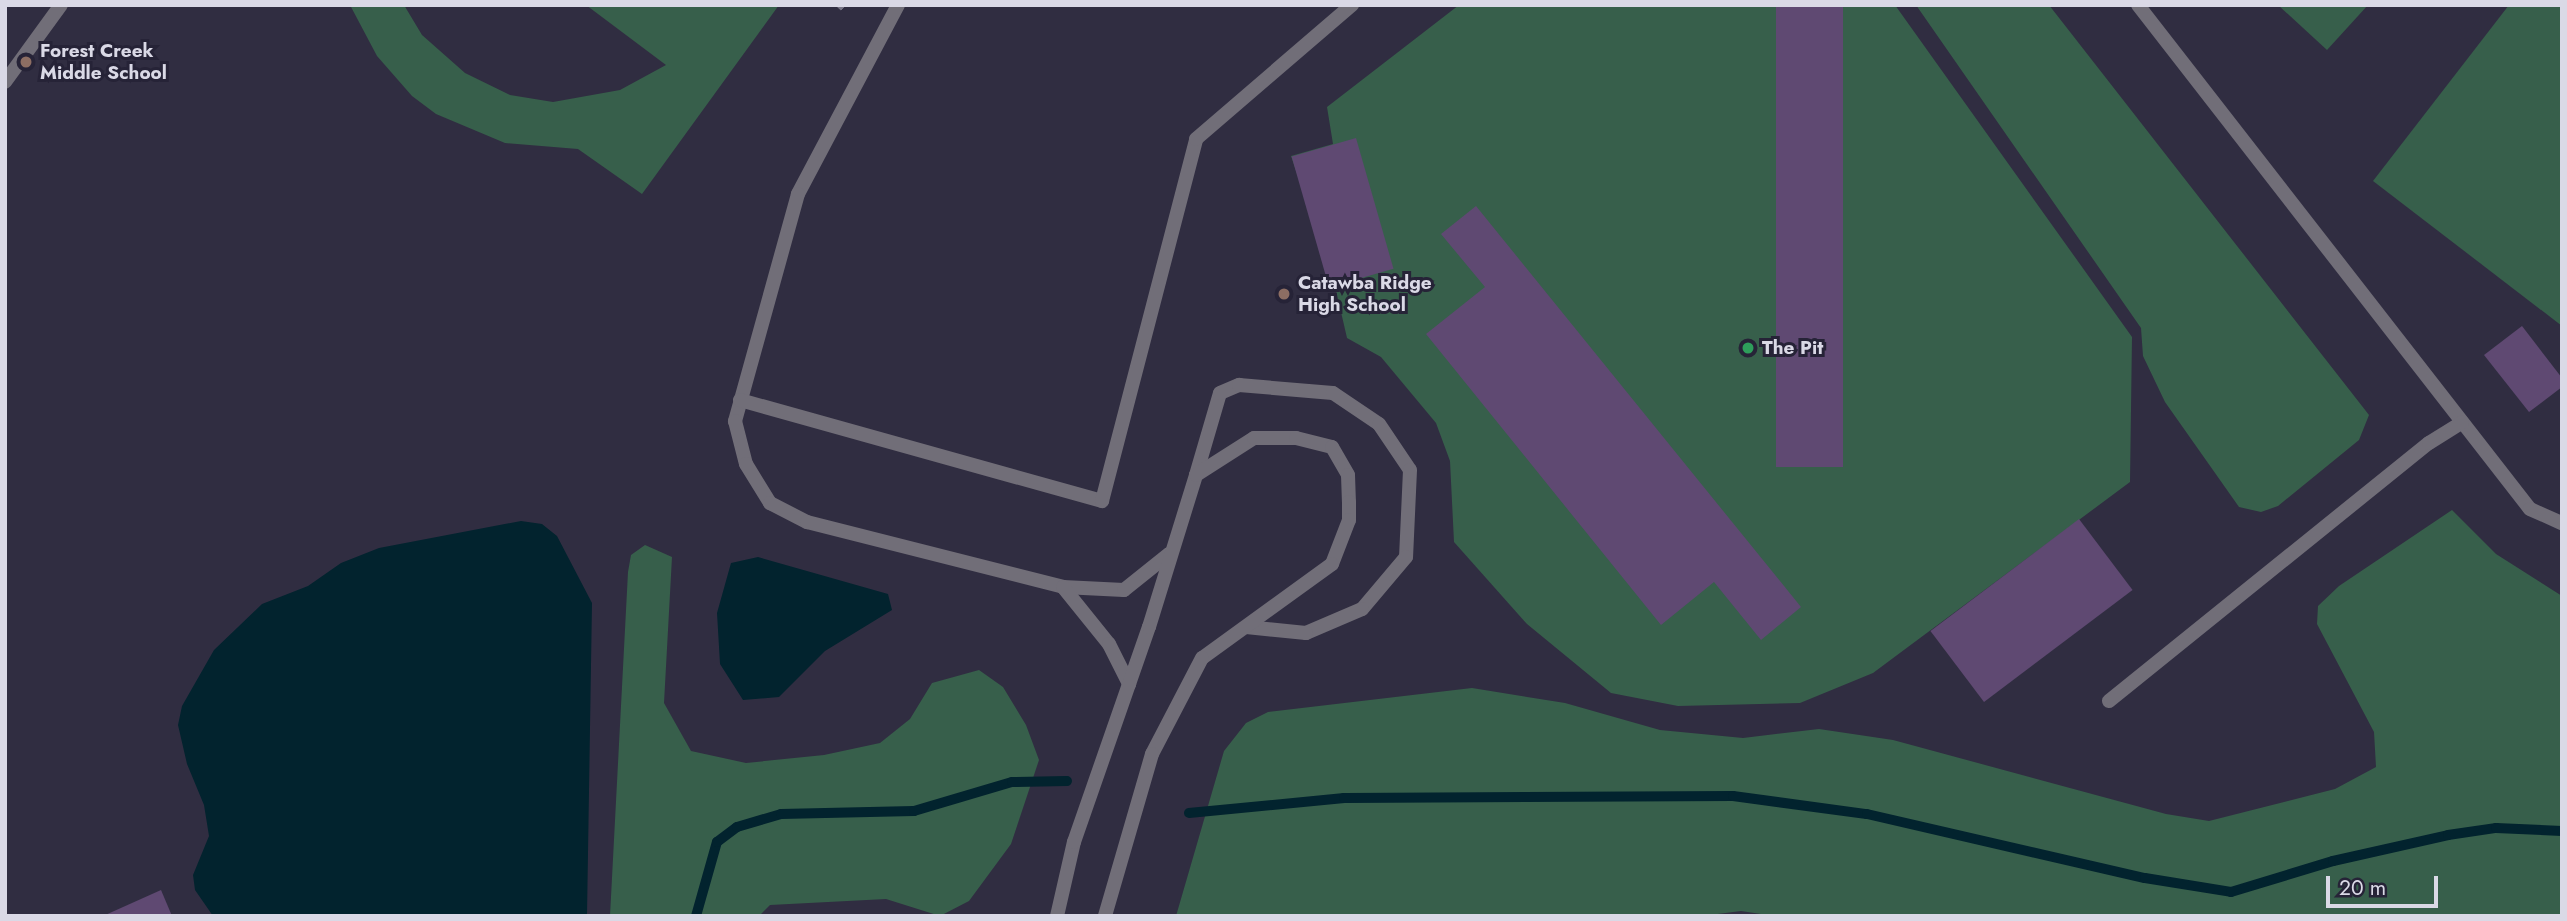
<!DOCTYPE html>
<html>
<head>
<meta charset="utf-8">
<style>
	body { margin:0 }
	#map { position:relative; width:2567px; height:921px; overflow:hidden; background:#302d41; font-family:Jost,sans-serif }
	div>[style] { position:absolute }
	.green>* { inset:0; background:#375f4b }
	.water>* { inset:0; background:#02232e }
	.stream>* { height:10px; margin:-5px; padding:0 5px; transform-origin:5px; border-radius:5px; background:#02232e }
	.building>* { inset:0; background:#5f4972; transform-origin:0 0 }
	.path>* { height:4.5px; margin-top:-2.25px; transform-origin:0; background:repeating-linear-gradient(90deg,#767384 0 5px,transparent 0 8.5px) }
	.service>* { height:14px; margin:-7px; padding:0 7px; transform-origin:7px; border-radius:7px; background:#716e78 }
	.tertiary>* { height:14px; margin:-7px; padding:0 7px; transform-origin:7px; border-radius:7px; background:#716e78 }
	.dots>* { width:19px; height:19px; translate:-50% -50%; box-sizing:border-box; border:4px solid #262337; border-radius:50% }
	span { translate:-50% -50%; white-space:nowrap; text-align:center; line-height:1.15; -webkit-text-stroke:6px #262337; paint-order:stroke }
	.poi-label { font-size:19px; color:#dad9e6; font-weight:700 }
	.left { translate:0 -50%; text-align:left }
	.frame { position:absolute; inset:0; border:7px solid #dad9e6; pointer-events:none }
	.scale { position:absolute; left:2326px; top:876px; width:112px; height:32px; box-sizing:border-box; border:4px solid #dad9e6; border-top:0; padding-left:9px; font-size:21px; line-height:24px; white-space:nowrap; color:#dad9e6; -webkit-text-stroke:5px #262337; paint-order:stroke }
</style>
</head>
<body>
<div id="map">
	<div class="green">
		<div style="clip-path:polygon(350px 5px,404px 5px,422px 35px,465px 73px,510px 95px,553px 102px,620px 90px,666px 65px,586px 5px,779px 5px,642px 194px,578px 149px,505px 143px,436px 114px,412px 96px,377px 56px)"></div>
		<div style="clip-path:polygon(1459px 5px,1895px 5px,2132px 337px,2130px 482px,1873px 673px,1800px 703px,1678px 706px,1611px 693px,1527px 624px,1454px 542px,1450px 461px,1436px 423px,1381px 357px,1347px 338px,1335px 286px,1291px 156px,1333px 144px,1327px 107px)"></div>
		<div style="clip-path:polygon(1916px 5px,2049px 5px,2369px 415px,2359px 440px,2278px 506px,2261px 512px,2239px 507px,2165px 402px,2143px 356px,2141px 328px)"></div>
		<div style="clip-path:polygon(2278px 5px,2368px 5px,2327px 50px)"></div>
		<div style="clip-path:polygon(2509px 5px,2562px 5px,2562px 326px,2373px 181px)"></div>
		<div style="clip-path:polygon(2452px 510px,2496px 554px,2562px 596px,2562px 916px,1774px 916px,1741px 911px,1702px 916px,1176px 916px,1224px 751px,1246px 723px,1268px 712px,1472px 688px,1565px 703px,1660px 730px,1743px 738px,1819px 729px,1893px 740px,2166px 814px,2209px 821px,2335px 789px,2376px 767px,2374px 732px,2317px 624px,2318px 606px,2339px 586px)"></div>
		<div style="clip-path:polygon(645px 545px,672px 557px,664px 703px,691px 751px,746px 763px,824px 755px,880px 743px,910px 719px,932px 683px,979px 670px,1003px 687px,1026px 725px,1039px 760px,1011px 844px,969px 901px,940px 916px,886px 899px,770px 905px,759px 916px,610px 916px,628px 572px,631px 555px)"></div>
	</div>
	<div class="water">
		<div style="clip-path:polygon(521px 521px,542px 524px,557px 536px,592px 603px,587px 916px,213px 916px,195px 890px,193px 875px,209px 836px,204px 805px,187px 764px,178px 725px,182px 706px,214px 650px,262px 604px,308px 586px,341px 563px,379px 548px)"></div>
		<div style="clip-path:polygon(758px 557px,888px 594px,892px 610px,825px 651px,779px 697px,743px 700px,720px 664px,717px 613px,731px 563px)"></div>
	</div>
	<div class="stream">
		<div style="left:1189px;top:813px;width:156px;rotate:-5.5deg"></div>
		<div style="left:1344px;top:798px;width:389px;rotate:-0.3deg"></div>
		<div style="left:1733px;top:796px;width:135px;rotate:7.7deg"></div>
		<div style="left:1867px;top:814px;width:285px;rotate:13deg"></div>
		<div style="left:2145px;top:878px;width:87px;rotate:9.2deg"></div>
		<div style="left:2231px;top:892px;width:107px;rotate:-16.9deg"></div>
		<div style="left:2333px;top:861px;width:118px;rotate:-12.7deg"></div>
		<div style="left:2448px;top:835px;width:49px;rotate:-8.3deg"></div>
		<div style="left:2496px;top:828px;width:66px;rotate:2.6deg"></div>
		<div style="left:696px;top:916px;width:77px;rotate:-74.2deg"></div>
		<div style="left:717px;top:842px;width:25px;rotate:-37deg"></div>
		<div style="left:737px;top:827px;width:46px;rotate:-16.5deg"></div>
		<div style="left:781px;top:814px;width:133px;rotate:-1.3deg"></div>
		<div style="left:914px;top:811px;width:102px;rotate:-16.5deg"></div>
		<div style="left:1012px;top:782px;width:55px;rotate:-1deg"></div>
	</div>
	<div class="building">
		<div style="left:1776px;top:5px;width:67px;height:462px"></div>
		<div style="left:1356px;top:138px;width:136px;height:67px;rotate:74deg"></div>
		<div style="clip-path:polygon(1476px 206px,1801px 607px,1761px 640px,1714px 582px,1661px 625px,1426px 334px,1485px 287px,1441px 234px)"></div>
		<div style="clip-path:polygon(2522px 326px,2562px 378px,2562px 387px,2529px 412px,2484px 355px)"></div>
		<div style="left:2079px;top:519px;width:89px;height:186px;rotate:53deg"></div>
		<div style="clip-path:polygon(161px 890px,172px 916px,103px 916px)"></div>
	</div>
	<div class="path">
		<div style="left:839px;top:5px;width:8px;rotate:40deg"></div>
	</div>
	<div class="service">
		<div style="left:898px;top:5px;width:214px;rotate:117.9deg"></div>
		<div style="left:798px;top:194px;width:236px;rotate:105.5deg"></div>
		<div style="left:735px;top:421px;width:44px;rotate:75.7deg"></div>
		<div style="left:746px;top:464px;width:46px;rotate:58.4deg"></div>
		<div style="left:770px;top:503px;width:42px;rotate:27.2deg"></div>
		<div style="left:807px;top:522px;width:264px;rotate:14.2deg"></div>
		<div style="left:1063px;top:587px;width:61px;rotate:2.8deg"></div>
		<div style="left:1124px;top:590px;width:58px;rotate:-38.7deg"></div>
		<div style="left:2138px;top:5px;width:638px;rotate:52.13deg"></div>
		<div style="left:2530px;top:509px;width:35px;rotate:24deg"></div>
		<div style="left:740px;top:400px;width:376px;rotate:15.6deg"></div>
		<div style="left:1102px;top:501px;width:374px;rotate:-75.4deg"></div>
		<div style="left:1196px;top:139px;width:206px;rotate:-40.7deg"></div>
		<div style="left:1196px;top:475px;width:85px;rotate:-73.7deg"></div>
		<div style="left:1220px;top:393px;width:21px;rotate:-23deg"></div>
		<div style="left:1239px;top:385px;width:94px;rotate:4.9deg"></div>
		<div style="left:1333px;top:393px;width:55px;rotate:34deg"></div>
		<div style="left:1379px;top:424px;width:55px;rotate:56deg"></div>
		<div style="left:1410px;top:470px;width:87px;rotate:92.6deg"></div>
		<div style="left:1406px;top:557px;width:68px;rotate:130.2deg"></div>
		<div style="left:1362px;top:609px;width:61px;rotate:156.8deg"></div>
		<div style="left:1306px;top:633px;width:60px;rotate:-174.3deg"></div>
		<div style="left:1063px;top:587px;width:73px;rotate:51.1deg"></div>
		<div style="left:1109px;top:644px;width:45px;rotate:63.4deg"></div>
		<div style="left:2109px;top:701px;width:411px;rotate:-38.9deg"></div>
		<div style="left:2429px;top:443px;width:39px;rotate:-32deg"></div>
		<div style="left:1057px;top:916px;width:76px;rotate:-77.1deg"></div>
		<div style="left:1074px;top:842px;width:228px;rotate:-70.8deg"></div>
		<div style="left:1149px;top:627px;width:159px;rotate:-72.8deg"></div>
		<div style="left:1196px;top:475px;width:69px;rotate:-32.5deg"></div>
		<div style="left:1254px;top:438px;width:42px"></div>
		<div style="left:1296px;top:438px;width:37px;rotate:14deg"></div>
		<div style="left:1332px;top:447px;width:32px;rotate:60deg"></div>
		<div style="left:1348px;top:475px;width:27px;rotate:88deg"></div>
		<div style="left:1349px;top:502px;width:18px;rotate:90deg"></div>
		<div style="left:1349px;top:520px;width:47px;rotate:111.1deg"></div>
		<div style="left:1332px;top:564px;width:160px;rotate:144.1deg"></div>
		<div style="left:1202px;top:658px;width:108px;rotate:117.5deg"></div>
		<div style="left:1152px;top:754px;width:169px;rotate:106.2deg"></div>
	</div>
	<div class="tertiary">
		<div style="left:5px;top:82px;width:95px;rotate:-54deg"></div>
	</div>
	<div class="dots">
		<div style="left:26px;top:62px;background:#8d6e63"></div>
		<div style="left:1284px;top:294px;background:#8d6e63"></div>
		<div style="left:1748px;top:348px;background:#2e9e5b"></div>
	</div>
	<div class="poi-label">
		<span class="left" style="left:40px;top:62px">Forest Creek<br>Middle School</span>
		<span class="left" style="left:1298px;top:294px">Catawba Ridge<br>High School</span>
		<span class="left" style="left:1762px;top:348px">The Pit</span>
	</div>
	<div class="frame"></div>
	<div class="scale">20 m</div>
</div>
</body>
</html>
